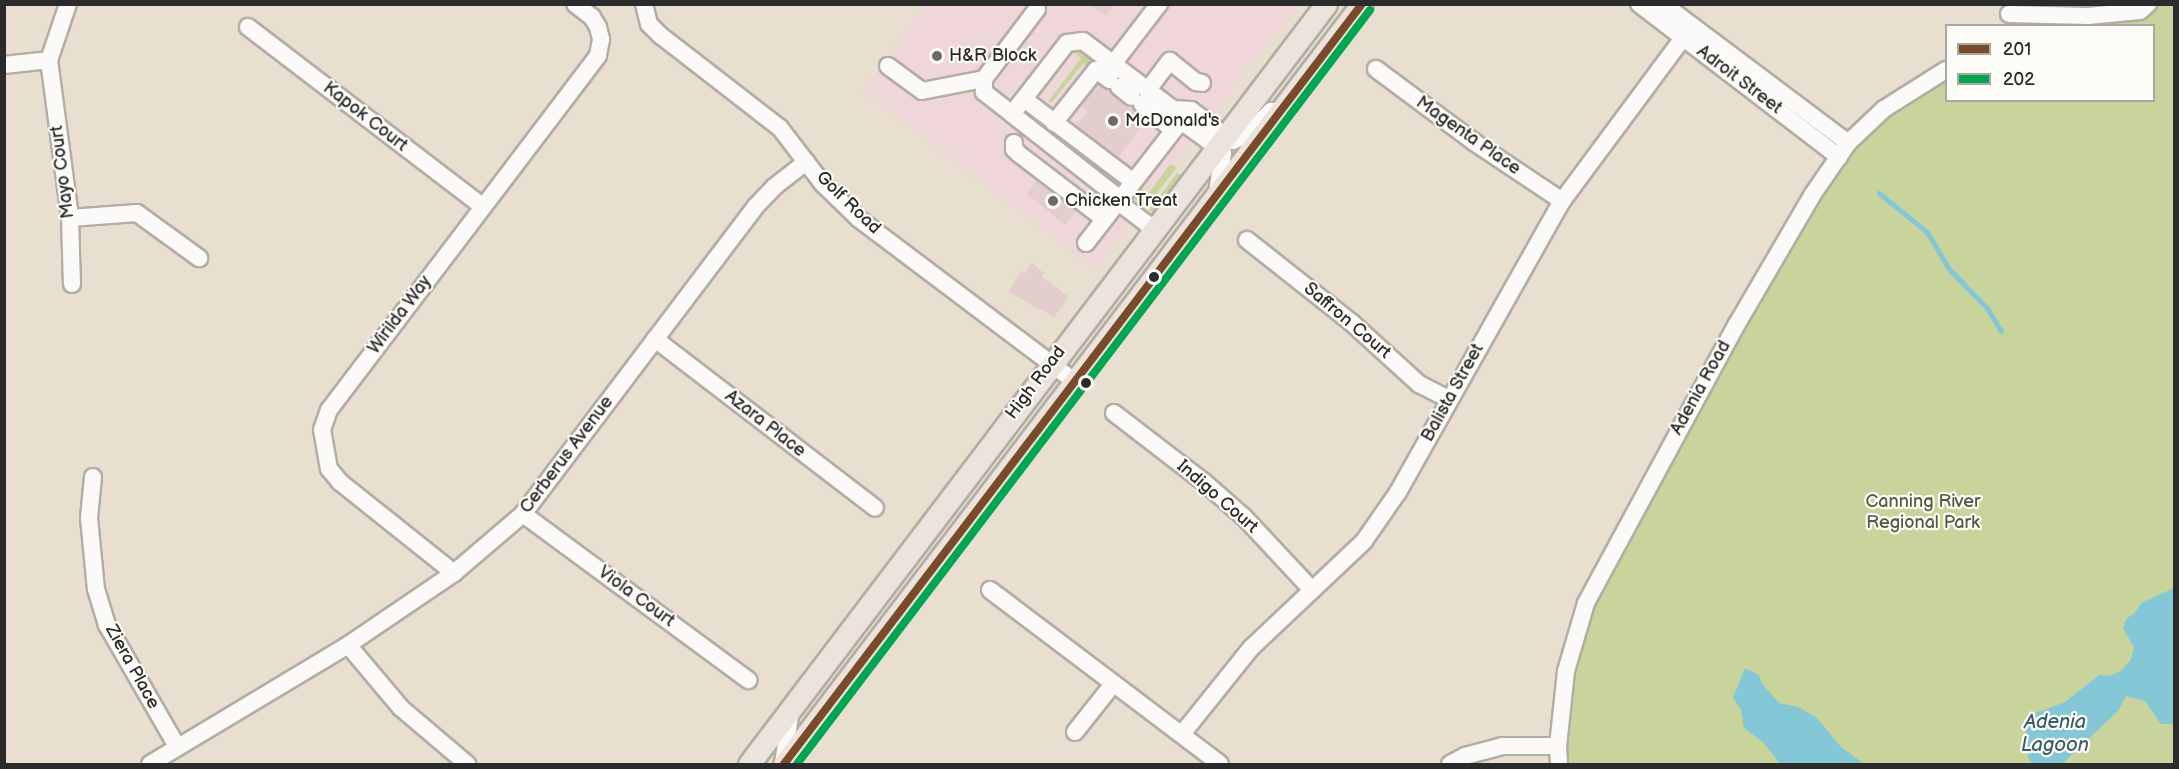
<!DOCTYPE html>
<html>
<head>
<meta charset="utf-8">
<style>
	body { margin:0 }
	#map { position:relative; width:2179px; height:769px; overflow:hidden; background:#e8dfd0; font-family:"Balsamiq Sans",sans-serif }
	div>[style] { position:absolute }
	.built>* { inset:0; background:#eed6d9 }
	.green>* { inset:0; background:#c9d49c }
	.water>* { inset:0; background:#84c7d6 }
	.stream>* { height:5px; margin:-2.5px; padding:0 2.5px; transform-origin:2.5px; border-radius:2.5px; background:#84c7d6 }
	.building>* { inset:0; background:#e3cecd }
	.roads { filter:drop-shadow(2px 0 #b3ada3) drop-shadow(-2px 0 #b3ada3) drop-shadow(0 2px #b3ada3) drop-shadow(0 -2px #b3ada3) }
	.minor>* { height:16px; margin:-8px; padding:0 8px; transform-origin:8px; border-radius:8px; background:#fcfaf8 }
	.major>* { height:21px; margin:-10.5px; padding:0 10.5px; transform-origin:10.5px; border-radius:10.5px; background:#ece4dc }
	.bus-1>* { height:8px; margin:-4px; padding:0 4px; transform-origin:4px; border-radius:4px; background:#7a4b2a }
	.bus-2>* { height:8px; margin:-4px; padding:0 4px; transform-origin:4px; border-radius:4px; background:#00a651 }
	.dots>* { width:16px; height:16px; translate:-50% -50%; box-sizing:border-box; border:3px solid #fdfcf7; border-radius:50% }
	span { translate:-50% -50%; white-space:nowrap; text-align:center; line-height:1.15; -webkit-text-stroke:4.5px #fdfcf7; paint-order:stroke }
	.poi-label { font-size:18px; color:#2b2b2b }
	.left { translate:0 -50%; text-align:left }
	.street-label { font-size:18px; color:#2b2b2b }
	.park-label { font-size:18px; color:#535b40 }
	.water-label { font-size:20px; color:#3b5e68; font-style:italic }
	.frame { position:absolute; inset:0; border:6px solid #2b2b2b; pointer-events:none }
	.legend { position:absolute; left:1945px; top:24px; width:210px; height:78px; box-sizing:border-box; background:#fdfcf7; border:2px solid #a9a8a5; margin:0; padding:8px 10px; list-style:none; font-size:18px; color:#2b2b2b }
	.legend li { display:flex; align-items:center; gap:12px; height:30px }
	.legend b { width:30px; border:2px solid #a9a8a5 }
</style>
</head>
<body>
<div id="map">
	<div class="built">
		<div style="clip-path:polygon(927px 5px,1296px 5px,1095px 268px,862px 90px)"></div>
	</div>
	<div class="green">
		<div style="clip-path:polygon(2155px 5px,2174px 5px,2174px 764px,1560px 764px,1562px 682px,1590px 593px,1827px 169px,1870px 121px,1946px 67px,1946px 100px,2154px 100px,2154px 26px,2007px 25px,2021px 16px)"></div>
		<div style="clip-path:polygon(1076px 47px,1127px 87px,1091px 65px,1082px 65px,1052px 102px,1048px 102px,1081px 58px,1071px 50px)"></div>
		<div style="clip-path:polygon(1170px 164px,1177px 167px,1146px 208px,1130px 196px,1139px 186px,1149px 193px)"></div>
		<div style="clip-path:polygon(1177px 173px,1184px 176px,1154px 214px,1149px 210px)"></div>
	</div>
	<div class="water">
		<div style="clip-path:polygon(2174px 588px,2174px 724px,2161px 724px,2145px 701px,2126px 696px,2118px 711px,2062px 764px,2032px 764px,2028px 757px,2028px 738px,2026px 730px,2033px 714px,2065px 702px,2099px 675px,2109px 676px,2121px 671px,2130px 661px,2134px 648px,2123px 628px,2127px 618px,2134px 614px,2141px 603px)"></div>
		<div style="clip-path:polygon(1745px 668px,1759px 675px,1762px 684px,1779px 703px,1798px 707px,1817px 718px,1841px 747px,1864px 764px,1780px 764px,1764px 743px,1744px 728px,1741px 710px,1733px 698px)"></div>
	</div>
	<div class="stream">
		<div style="left:1879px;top:193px;width:62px;rotate:39.1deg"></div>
		<div style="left:1927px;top:232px;width:43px;rotate:59.3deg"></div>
		<div style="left:1949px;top:269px;width:54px;rotate:45.7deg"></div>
		<div style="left:1987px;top:308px;width:27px;rotate:59deg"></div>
	</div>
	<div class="building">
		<div style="clip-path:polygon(1090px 5px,1114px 5px,1106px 16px)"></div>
		<div style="clip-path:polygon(1113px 77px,1148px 117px,1118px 158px,1077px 125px,1088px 112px,1076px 102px,1093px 80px,1104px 89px)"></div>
		<div style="clip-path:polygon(1038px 179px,1079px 207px,1065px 225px,1027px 194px)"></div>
		<div style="clip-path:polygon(1032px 263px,1044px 273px,1041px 276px,1069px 297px,1054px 317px,1008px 292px,1021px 271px,1024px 274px)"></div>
	</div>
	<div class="roads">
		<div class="minor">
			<div style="left:68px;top:4px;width:59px;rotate:108.7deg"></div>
			<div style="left:49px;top:60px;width:159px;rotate:82.4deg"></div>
			<div style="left:70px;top:218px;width:66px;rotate:88.3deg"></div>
			<div style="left:644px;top:4px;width:21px;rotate:76deg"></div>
			<div style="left:649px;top:24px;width:16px;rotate:45deg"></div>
			<div style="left:660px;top:35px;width:152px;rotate:37.8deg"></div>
			<div style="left:780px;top:128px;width:71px;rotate:52.5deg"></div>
			<div style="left:823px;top:184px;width:50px;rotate:44.2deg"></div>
			<div style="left:859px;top:219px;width:271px;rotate:37deg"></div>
			<div style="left:1639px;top:4px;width:252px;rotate:37.4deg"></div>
			<div style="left:1663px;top:4px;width:231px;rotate:36.9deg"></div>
			<div style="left:2009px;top:14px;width:79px;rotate:1.5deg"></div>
			<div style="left:2088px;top:16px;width:52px;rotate:-5.5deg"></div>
			<div style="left:2140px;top:11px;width:11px;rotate:-41deg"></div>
			<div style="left:248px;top:27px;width:295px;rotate:37.4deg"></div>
			<div style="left:1113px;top:64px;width:76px;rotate:-52.5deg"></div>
			<div style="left:4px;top:65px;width:45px;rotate:-6.3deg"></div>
			<div style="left:888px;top:66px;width:42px;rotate:36.3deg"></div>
			<div style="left:922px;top:91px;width:63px;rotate:-11deg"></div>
			<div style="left:1376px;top:69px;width:122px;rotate:36.7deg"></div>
			<div style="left:1474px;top:142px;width:106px;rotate:33.8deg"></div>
			<div style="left:1119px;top:87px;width:16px;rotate:38deg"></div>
			<div style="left:1147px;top:91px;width:38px;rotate:-53deg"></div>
			<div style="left:1170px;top:61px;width:33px;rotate:39deg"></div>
			<div style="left:1196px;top:82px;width:6px;rotate:9deg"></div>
			<div style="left:1024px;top:99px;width:136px;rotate:37.2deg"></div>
			<div style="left:1142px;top:104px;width:40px;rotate:40deg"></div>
			<div style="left:1173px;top:109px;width:18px;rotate:3deg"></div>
			<div style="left:1191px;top:110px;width:31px;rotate:37deg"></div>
			<div style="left:1216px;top:129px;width:25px;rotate:74deg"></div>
			<div style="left:1223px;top:153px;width:40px;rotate:98.5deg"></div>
			<div style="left:1012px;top:114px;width:36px;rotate:-142deg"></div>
			<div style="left:984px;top:92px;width:13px;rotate:-90deg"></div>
			<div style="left:984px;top:79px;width:88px;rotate:-52.9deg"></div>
			<div style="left:1054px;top:123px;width:68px;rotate:-51.6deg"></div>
			<div style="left:1096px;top:70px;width:17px;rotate:36deg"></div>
			<div style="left:1014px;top:143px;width:6px;rotate:90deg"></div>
			<div style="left:1014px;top:149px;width:7px;rotate:45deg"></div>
			<div style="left:1019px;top:154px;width:107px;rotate:37.4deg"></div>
			<div style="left:1119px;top:198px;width:136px;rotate:-141.9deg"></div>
			<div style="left:1012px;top:114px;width:90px;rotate:-52.2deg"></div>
			<div style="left:1067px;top:43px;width:16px;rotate:-7deg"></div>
			<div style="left:1083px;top:41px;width:113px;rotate:37.1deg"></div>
			<div style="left:1173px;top:109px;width:14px;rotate:56deg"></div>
			<div style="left:1181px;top:121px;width:32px;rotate:36deg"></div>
			<div style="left:1207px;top:140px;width:26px;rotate:2deg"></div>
			<div style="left:1233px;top:141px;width:17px;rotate:-25deg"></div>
			<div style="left:1248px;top:134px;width:33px;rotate:-45deg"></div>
			<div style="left:1117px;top:201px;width:48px;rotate:37.3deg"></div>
			<div style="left:70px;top:218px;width:67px;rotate:-4.3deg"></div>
			<div style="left:137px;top:213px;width:77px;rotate:36deg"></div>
			<div style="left:1247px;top:240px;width:134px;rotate:38.3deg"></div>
			<div style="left:1352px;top:323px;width:91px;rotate:42.3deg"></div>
			<div style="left:1419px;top:384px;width:34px;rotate:27deg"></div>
			<div style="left:1086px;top:243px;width:155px;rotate:-52.1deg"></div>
			<div style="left:655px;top:339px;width:277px;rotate:37.5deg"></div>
			<div style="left:1114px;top:413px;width:113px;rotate:37.5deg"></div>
			<div style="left:1204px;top:482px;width:53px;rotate:41.2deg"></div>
			<div style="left:1244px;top:517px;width:100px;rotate:47deg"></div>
			<div style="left:93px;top:477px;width:41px;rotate:95.6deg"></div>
			<div style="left:89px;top:518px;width:71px;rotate:84.4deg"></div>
			<div style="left:96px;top:589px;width:38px;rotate:73deg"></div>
			<div style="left:107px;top:625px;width:140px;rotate:60deg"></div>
			<div style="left:523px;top:514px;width:280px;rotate:36.4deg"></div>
			<div style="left:454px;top:573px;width:146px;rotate:-141.4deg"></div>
			<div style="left:340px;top:482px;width:17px;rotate:-130deg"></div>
			<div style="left:329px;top:469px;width:40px;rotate:-100deg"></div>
			<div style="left:322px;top:430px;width:21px;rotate:-71deg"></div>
			<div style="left:329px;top:410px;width:445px;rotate:-52.8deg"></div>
			<div style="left:598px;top:55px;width:16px;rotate:-79deg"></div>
			<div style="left:601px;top:39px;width:12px;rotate:-104deg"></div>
			<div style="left:598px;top:27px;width:12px;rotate:-121deg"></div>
			<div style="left:592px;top:17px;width:21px;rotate:-143deg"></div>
			<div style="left:990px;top:590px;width:288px;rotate:37.1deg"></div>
			<div style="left:348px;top:645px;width:82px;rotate:49.9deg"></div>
			<div style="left:401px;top:708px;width:87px;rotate:40.3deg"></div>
			<div style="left:1075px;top:732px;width:61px;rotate:-51.6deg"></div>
			<div style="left:1182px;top:734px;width:110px;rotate:-51.3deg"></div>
			<div style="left:1251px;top:648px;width:156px;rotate:-43.4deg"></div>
			<div style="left:1364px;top:541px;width:60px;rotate:-55.2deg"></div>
			<div style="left:1398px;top:492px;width:334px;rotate:-60.6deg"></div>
			<div style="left:1562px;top:201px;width:218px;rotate:-53.4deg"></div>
			<div style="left:150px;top:764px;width:231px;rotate:-31deg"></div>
			<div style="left:348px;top:645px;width:128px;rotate:-34.2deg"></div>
			<div style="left:454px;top:573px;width:91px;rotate:-40.5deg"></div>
			<div style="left:523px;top:514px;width:385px;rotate:-52.9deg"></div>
			<div style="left:755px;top:207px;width:28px;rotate:-46deg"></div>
			<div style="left:774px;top:187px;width:41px;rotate:-38deg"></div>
			<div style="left:783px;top:764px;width:56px;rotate:-81.7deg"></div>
			<div style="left:1450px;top:764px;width:17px;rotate:-28deg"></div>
			<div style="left:1465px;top:756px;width:38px;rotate:-15deg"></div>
			<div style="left:1502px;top:746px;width:56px"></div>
			<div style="left:1559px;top:764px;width:18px;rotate:-93deg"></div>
			<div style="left:1558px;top:746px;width:75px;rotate:-83.9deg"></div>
			<div style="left:1566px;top:671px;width:71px;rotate:-73.6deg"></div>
			<div style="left:1586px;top:603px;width:317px;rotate:-61.6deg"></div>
			<div style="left:1737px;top:324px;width:151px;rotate:-59.7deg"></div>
			<div style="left:1813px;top:194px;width:62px;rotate:-55.5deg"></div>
			<div style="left:1848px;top:143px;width:50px;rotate:-43.4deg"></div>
			<div style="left:1884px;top:109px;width:73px;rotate:-32.2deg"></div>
		</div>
		<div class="major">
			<div style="left:749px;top:764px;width:954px;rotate:-52.79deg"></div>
			<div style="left:784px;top:764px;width:955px;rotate:-52.75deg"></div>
		</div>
	</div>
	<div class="bus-1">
		<div style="left:784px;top:764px;width:955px;rotate:-52.75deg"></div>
	</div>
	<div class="bus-2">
		<div style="left:797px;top:764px;width:947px;rotate:-52.77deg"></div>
	</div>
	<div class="dots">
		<div style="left:937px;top:56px;background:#6d6a65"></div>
		<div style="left:1113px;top:121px;background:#6d6a65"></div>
		<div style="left:1053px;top:201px;background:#6d6a65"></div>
		<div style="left:1154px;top:277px;background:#2b2b2b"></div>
		<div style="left:1086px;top:383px;background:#2b2b2b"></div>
	</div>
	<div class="poi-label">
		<span class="left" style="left:949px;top:56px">H&amp;R Block</span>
		<span class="left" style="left:1125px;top:121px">McDonald's</span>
		<span class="left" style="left:1065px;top:201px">Chicken Treat</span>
	</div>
	<div class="street-label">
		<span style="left:1739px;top:80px;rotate:37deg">Adroit Street</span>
		<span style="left:365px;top:117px;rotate:38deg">Kapok Court</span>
		<span style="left:1468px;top:136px;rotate:35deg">Magenta Place</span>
		<span style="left:63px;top:172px;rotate:-97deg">Mayo Court</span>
		<span style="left:848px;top:203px;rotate:44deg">Golf Road</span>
		<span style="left:400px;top:315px;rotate:-53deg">Wirilda Way</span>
		<span style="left:1347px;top:321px;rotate:40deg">Saffron Court</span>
		<span style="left:1036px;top:383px;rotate:-53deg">High Road</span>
		<span style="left:1701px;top:388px;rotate:-61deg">Adenia Road</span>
		<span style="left:1453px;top:393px;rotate:-61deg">Balista Street</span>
		<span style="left:765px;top:424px;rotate:38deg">Azara Place</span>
		<span style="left:567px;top:455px;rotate:-53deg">Cerberus Avenue</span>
		<span style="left:1217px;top:497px;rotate:41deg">Indigo Court</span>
		<span style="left:636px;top:597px;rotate:36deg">Viola Court</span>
		<span style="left:132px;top:667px;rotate:61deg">Ziera Place</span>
	</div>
	<div class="park-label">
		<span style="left:1923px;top:513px">Canning River<br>Regional Park</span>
	</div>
	<div class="water-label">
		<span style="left:2055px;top:734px">Adenia<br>Lagoon</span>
	</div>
	<div class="frame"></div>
	<ul class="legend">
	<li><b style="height:8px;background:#7a4b2a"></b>201</li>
	<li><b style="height:8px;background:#00a651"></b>202</li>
	</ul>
</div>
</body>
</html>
